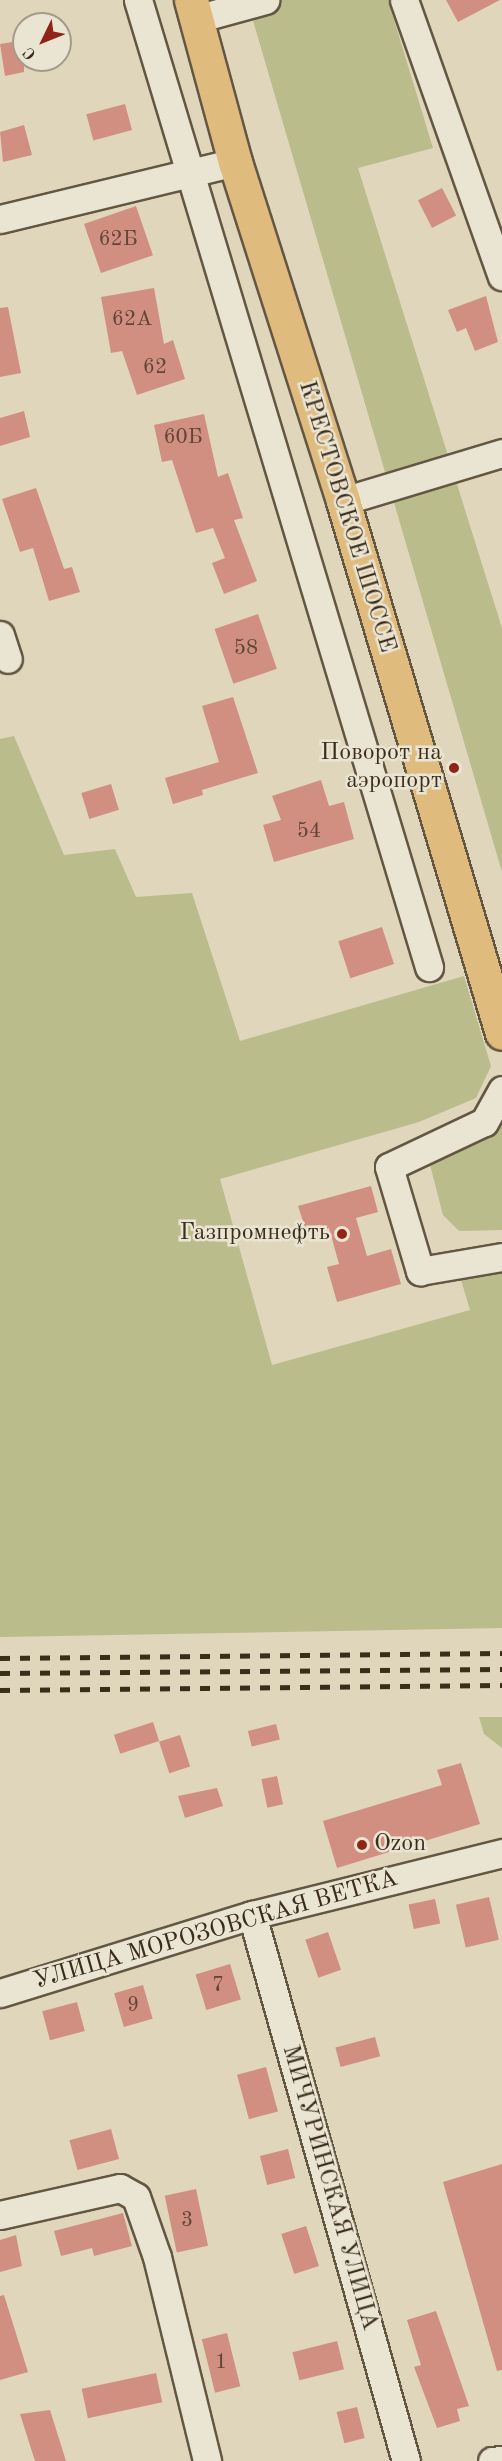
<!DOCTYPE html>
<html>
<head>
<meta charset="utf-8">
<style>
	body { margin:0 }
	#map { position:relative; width:502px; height:2461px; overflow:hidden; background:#dfd6bc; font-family:"Old Standard TT",serif }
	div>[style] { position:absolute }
	.green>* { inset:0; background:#babc8b }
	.building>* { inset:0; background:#d18f81; transform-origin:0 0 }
	.roads { filter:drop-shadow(2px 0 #645742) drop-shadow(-2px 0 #645742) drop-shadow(0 2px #645742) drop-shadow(0 -2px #645742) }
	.minor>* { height:27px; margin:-13.5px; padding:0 13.5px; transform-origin:13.5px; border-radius:13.5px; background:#eae4d3 }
	.major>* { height:33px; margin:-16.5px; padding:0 16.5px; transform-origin:16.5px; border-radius:16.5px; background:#e0bb7e }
	.rail>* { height:4.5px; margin-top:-2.25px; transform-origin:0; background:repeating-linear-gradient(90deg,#3b2d1a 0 10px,transparent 0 20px) }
	.dots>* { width:16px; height:16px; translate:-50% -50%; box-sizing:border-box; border:3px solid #eae4d3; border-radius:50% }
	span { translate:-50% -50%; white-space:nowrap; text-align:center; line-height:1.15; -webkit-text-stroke:5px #eae4d3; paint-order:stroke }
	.number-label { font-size:21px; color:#604634 }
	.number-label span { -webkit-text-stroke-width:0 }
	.street-label { font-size:24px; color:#3b2d1a }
	.poi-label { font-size:24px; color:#3b2d1a }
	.right { translate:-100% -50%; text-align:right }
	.left { translate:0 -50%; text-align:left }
	.north { position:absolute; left:12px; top:12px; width:60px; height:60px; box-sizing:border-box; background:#eae4d3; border:2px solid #a49b89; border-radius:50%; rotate:227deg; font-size:16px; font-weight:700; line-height:24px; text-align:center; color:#3b2d1a }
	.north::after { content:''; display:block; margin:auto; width:21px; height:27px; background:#8f2418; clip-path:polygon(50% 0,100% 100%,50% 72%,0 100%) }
</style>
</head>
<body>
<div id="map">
	<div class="green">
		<div style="clip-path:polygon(247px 0,388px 0,433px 148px,358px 168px,502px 628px,502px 872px)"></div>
		<div style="clip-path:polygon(14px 736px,64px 855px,115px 849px,136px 897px,192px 893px,240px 1041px,464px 976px,491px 1066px,476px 1098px,419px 1122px,220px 1179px,272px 1365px,470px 1310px,453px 1253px,502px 1249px,502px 1628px,0 1637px,0 739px)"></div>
		<div style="clip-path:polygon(502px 1119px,502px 1230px,459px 1231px,443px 1215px,429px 1161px)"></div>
		<div style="clip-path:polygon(479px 1717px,502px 1717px,502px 1748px,484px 1734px)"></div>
	</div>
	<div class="building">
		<div style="clip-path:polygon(446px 0,500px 0,458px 22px)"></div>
		<div style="clip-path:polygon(24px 40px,24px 72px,5px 76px,0 44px)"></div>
		<div style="left:125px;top:104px;width:27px;height:40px;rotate:75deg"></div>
		<div style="clip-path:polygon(24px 125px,32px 155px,3px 162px,0 132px)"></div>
		<div style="left:442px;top:188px;width:31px;height:27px;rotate:63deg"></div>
		<div style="left:136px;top:206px;width:52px;height:55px;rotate:71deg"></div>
		<div style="clip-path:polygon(154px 288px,164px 344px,173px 340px,185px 379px,137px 395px,122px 351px,111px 353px,101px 297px)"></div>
		<div style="clip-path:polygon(486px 296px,498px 342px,475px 351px,466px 328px,457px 332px,448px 310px)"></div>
		<div style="clip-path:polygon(8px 307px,21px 373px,0 377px,0 308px)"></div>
		<div style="clip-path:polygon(24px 411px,30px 437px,0 446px,0 418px)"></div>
		<div style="clip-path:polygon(204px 414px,218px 477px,228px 473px,243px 518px,234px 520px,257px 581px,224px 594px,212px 563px,225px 558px,213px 528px,196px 533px,172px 460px,162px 462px,154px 425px)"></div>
		<div style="clip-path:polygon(36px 488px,64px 569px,72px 567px,80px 592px,49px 601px,33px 548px,20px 552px,2px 499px)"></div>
		<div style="left:258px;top:614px;width:58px;height:46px;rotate:71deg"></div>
		<div style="clip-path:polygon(233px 697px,258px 773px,202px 790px,203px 795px,173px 804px,165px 778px,219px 762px,202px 706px)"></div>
		<div style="clip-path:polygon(321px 780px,329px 806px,344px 802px,354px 839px,274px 862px,263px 825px,281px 820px,272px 796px)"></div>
		<div style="left:111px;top:784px;width:27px;height:31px;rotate:73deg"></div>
		<div style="left:382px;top:927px;width:39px;height:46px;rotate:72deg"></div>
		<div style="clip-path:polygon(371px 1186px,378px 1212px,356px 1218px,367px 1256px,391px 1249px,401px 1284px,337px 1302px,327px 1267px,339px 1264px,329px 1228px,307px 1234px,298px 1206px)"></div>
		<div style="left:153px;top:1722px;width:20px;height:41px;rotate:72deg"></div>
		<div style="left:276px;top:1724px;width:16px;height:29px;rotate:76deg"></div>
		<div style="left:180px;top:1735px;width:33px;height:22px;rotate:72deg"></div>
		<div style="clip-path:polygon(461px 1763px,480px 1824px,337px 1868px,323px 1821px,442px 1785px,437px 1770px)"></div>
		<div style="left:277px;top:1776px;width:29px;height:16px;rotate:78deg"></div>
		<div style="clip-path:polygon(217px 1788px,223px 1806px,185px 1818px,178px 1796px)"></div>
		<div style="left:489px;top:1897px;width:44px;height:34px;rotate:77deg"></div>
		<div style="left:435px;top:1899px;width:25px;height:27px;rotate:78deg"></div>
		<div style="left:328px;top:1932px;width:40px;height:24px;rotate:71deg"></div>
		<div style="left:230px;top:1964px;width:37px;height:36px;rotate:73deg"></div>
		<div style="left:143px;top:1985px;width:35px;height:30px;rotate:74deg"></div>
		<div style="left:77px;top:2002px;width:30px;height:36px;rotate:75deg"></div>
		<div style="left:375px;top:2037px;width:20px;height:41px;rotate:75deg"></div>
		<div style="left:266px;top:2067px;width:46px;height:30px;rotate:75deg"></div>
		<div style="left:111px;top:2129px;width:31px;height:43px;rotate:75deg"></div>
		<div style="left:288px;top:2149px;width:30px;height:29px;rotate:76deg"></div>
		<div style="clip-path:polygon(502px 2164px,502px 2370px,497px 2371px,443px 2182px)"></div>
		<div style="left:196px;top:2189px;width:58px;height:32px;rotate:78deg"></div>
		<div style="clip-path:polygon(123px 2213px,132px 2246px,94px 2256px,92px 2248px,61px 2256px,54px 2231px)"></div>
		<div style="left:306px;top:2226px;width:42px;height:26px;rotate:72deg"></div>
		<div style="clip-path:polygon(16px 2235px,22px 2266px,0 2272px,0 2240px)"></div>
		<div style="clip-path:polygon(4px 2295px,28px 2372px,0 2380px,0 2296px)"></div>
		<div style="clip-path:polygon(436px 2311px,469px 2406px,457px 2409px,460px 2421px,437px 2428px,414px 2367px,421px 2365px,407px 2320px)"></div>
		<div style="left:227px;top:2333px;width:55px;height:26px;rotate:76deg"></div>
		<div style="left:337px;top:2341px;width:29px;height:46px;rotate:76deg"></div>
		<div style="left:156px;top:2373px;width:30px;height:76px;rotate:78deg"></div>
		<div style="left:357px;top:2407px;width:32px;height:21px;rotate:76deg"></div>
		<div style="clip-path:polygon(50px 2410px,66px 2461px,35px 2461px,20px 2414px)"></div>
	</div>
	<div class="roads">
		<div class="minor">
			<div style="left:138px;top:0;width:1010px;rotate:73.25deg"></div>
			<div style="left:404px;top:0;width:293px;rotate:70.5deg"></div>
			<div style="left:196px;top:19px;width:72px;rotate:-15.4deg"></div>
			<div style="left:0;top:219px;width:242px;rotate:-13.6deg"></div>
			<div style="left:343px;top:501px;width:166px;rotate:-16.8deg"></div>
			<div style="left:0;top:635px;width:25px;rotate:72deg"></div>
			<div style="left:502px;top:1090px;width:37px;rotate:119deg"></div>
			<div style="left:484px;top:1122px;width:105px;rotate:154.7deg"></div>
			<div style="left:389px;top:1167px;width:109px;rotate:73.4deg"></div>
			<div style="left:420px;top:1271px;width:83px;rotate:-9.7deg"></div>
			<div style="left:252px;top:1915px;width:567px;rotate:74.25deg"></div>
			<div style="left:0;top:1993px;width:264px;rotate:-17.2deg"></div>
			<div style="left:252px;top:1915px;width:258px;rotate:-13.9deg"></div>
			<div style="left:0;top:2215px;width:123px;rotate:-12.7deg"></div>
			<div style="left:120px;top:2188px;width:18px;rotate:29deg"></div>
			<div style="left:136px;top:2197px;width:64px;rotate:70.7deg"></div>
			<div style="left:157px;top:2257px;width:210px;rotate:76.2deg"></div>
			<div style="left:492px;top:2461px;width:10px;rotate:-6deg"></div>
		</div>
		<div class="major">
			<div style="left:191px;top:0;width:168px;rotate:74.8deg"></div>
			<div style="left:235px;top:162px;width:356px;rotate:72.3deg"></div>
			<div style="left:343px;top:501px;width:555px;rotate:73.36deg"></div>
		</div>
	</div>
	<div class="rail">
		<div style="left:0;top:1658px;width:502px;rotate:-0.57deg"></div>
		<div style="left:0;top:1673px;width:502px;rotate:-0.46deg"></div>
		<div style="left:0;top:1690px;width:502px;rotate:-0.57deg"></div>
	</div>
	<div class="dots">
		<div style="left:454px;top:768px;background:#8f2418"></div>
		<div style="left:342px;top:1234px;background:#8f2418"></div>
		<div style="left:362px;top:1845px;background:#8f2418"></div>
	</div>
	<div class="number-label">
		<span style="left:118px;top:240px">62Б</span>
		<span style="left:132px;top:320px">62А</span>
		<span style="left:155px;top:368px">62</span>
		<span style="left:183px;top:438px">60Б</span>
		<span style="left:246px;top:649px">58</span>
		<span style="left:309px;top:832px">54</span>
		<span style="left:218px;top:1986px">7</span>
		<span style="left:133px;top:2006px">9</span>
		<span style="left:187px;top:2221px">3</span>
		<span style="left:221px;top:2363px">1</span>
	</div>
	<div class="street-label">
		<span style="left:346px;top:517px;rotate:73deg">КРЕСТОВСКОЕ ШОССЕ</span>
		<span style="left:216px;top:1931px;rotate:-16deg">УЛИЦА МОРОЗОВСКАЯ ВЕТКА</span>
		<span style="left:329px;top:2188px;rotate:74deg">МИЧУРИНСКАЯ УЛИЦА</span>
	</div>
	<div class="poi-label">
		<span class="right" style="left:442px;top:768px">Поворот на<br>аэропорт</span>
		<span class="right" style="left:330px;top:1234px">Газпромнефть</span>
		<span class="left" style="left:374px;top:1845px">Ozon</span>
	</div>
	<div class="north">С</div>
</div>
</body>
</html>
